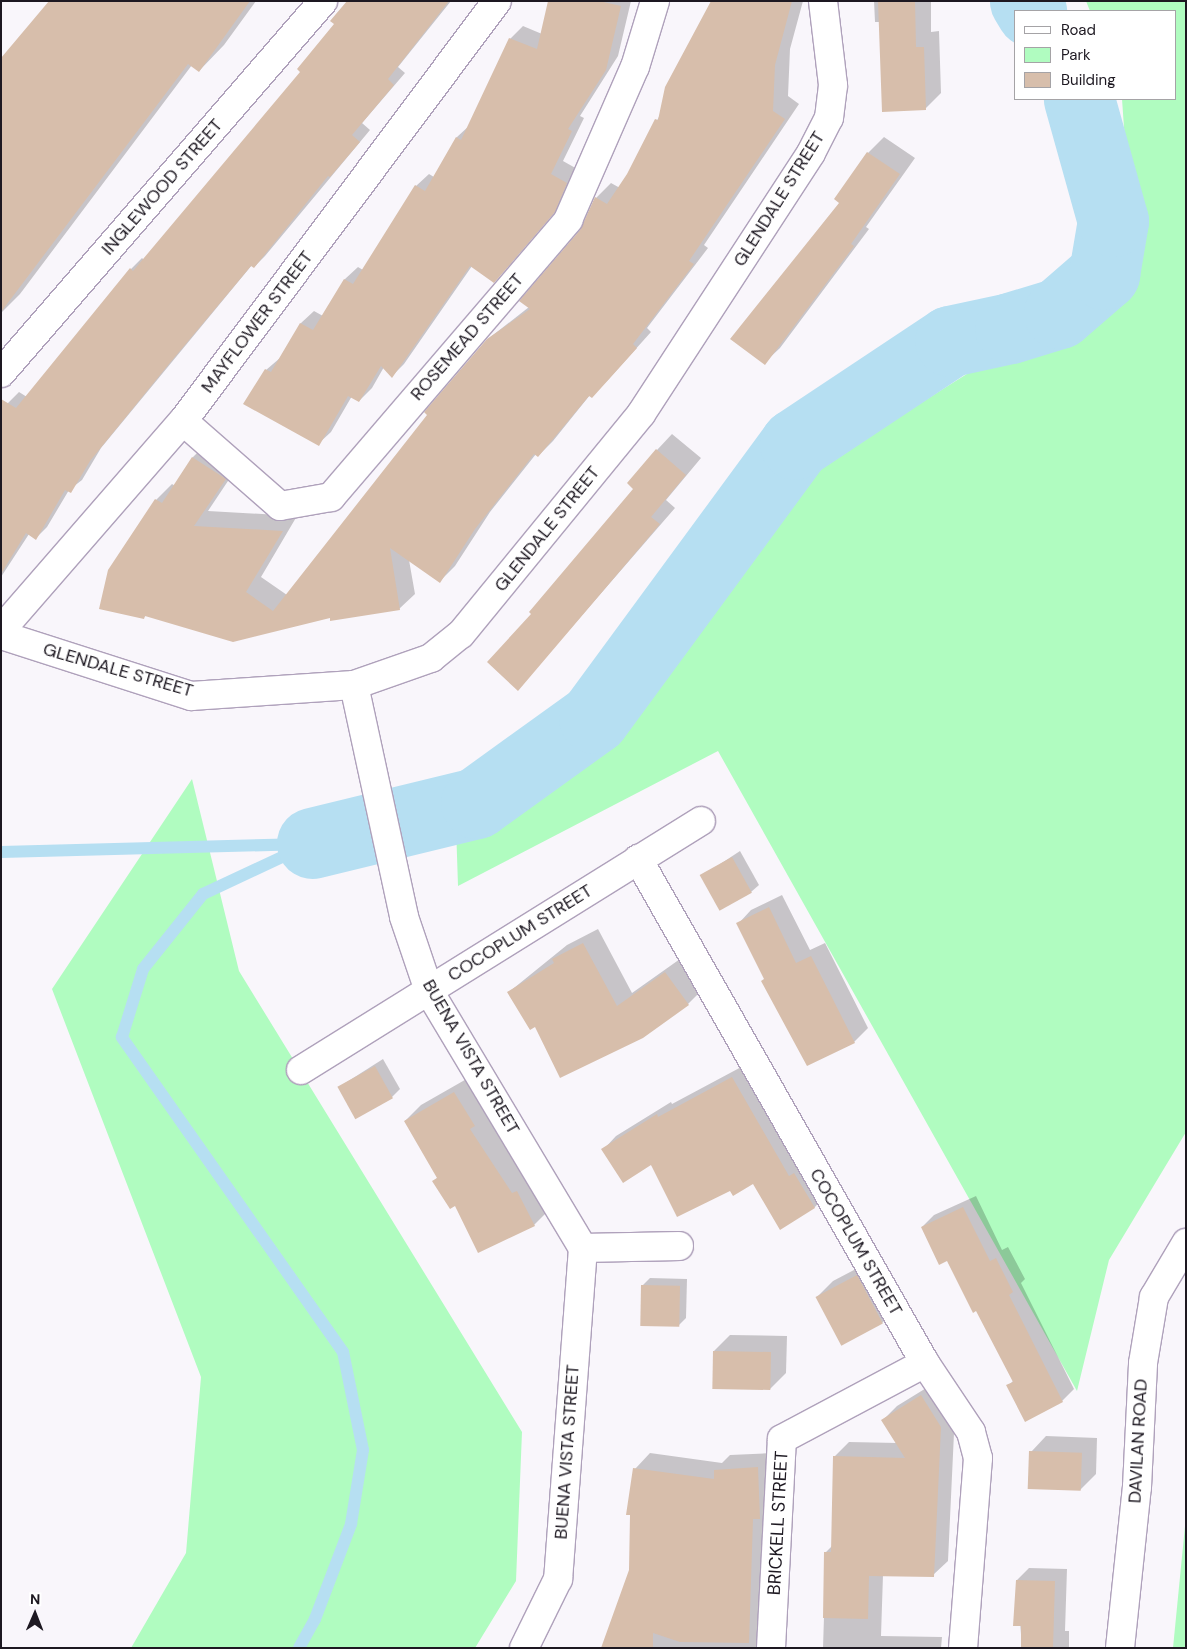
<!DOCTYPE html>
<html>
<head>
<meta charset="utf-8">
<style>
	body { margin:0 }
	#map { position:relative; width:1187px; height:1649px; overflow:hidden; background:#f9f6fb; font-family:"DM Sans",sans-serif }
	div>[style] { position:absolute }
	.green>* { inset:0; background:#b0fcc0 }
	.shadow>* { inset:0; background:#0003 }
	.stream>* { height:12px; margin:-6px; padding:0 6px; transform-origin:6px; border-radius:6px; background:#b6dff2 }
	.river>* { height:71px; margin:-35.5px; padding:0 35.5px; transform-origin:35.5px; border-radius:35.5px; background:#b6dff2 }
	.building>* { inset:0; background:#d7beab; transform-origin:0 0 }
	.roads { filter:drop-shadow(1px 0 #afa1bb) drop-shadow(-1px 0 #afa1bb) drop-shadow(0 1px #afa1bb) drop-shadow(0 -1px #afa1bb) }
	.minor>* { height:28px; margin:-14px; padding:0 14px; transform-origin:14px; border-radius:14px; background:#fff }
	.secondary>* { height:28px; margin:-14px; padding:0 14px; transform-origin:14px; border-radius:14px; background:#fff }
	span { translate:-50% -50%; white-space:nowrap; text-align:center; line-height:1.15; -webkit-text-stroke:4px #fff; paint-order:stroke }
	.street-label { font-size:18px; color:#1d1821 }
	.frame { position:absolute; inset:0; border:2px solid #1d1821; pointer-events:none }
	.legend { position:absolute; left:1014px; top:10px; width:162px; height:90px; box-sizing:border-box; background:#fff; border:1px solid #a5a3a6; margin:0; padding:6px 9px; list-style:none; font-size:15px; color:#1d1821 }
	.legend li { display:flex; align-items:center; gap:10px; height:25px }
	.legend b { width:25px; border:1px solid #a5a3a6 }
	.north { position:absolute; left:10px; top:1589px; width:50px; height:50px; -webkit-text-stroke:4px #fff; paint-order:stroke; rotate:1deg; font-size:14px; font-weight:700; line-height:20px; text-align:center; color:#1d1821 }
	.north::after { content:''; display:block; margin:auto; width:18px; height:22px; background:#1d1821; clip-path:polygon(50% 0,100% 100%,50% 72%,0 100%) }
</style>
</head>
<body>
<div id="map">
	<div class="green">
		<div style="clip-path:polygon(1086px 1px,1186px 1px,1186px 1132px,1109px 1260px,1077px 1391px,718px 751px,458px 886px,456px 826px,603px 733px,827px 462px,970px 372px,1071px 341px,1135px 286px,1122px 99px,1176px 99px,1176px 11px,1090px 11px)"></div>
		<div style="clip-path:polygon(192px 779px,239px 971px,522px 1432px,516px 1581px,475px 1648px,131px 1648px,186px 1553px,201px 1377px,52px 989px)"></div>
		<div style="clip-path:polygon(1186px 1516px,1186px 1648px,1173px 1648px)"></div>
	</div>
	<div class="shadow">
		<div style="clip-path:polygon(50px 1px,256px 1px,224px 45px,199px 71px,192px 65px,20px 294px,1px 313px,1px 60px)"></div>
		<div style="clip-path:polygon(411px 1px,451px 1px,398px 67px,405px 73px,362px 123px,370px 130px,265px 256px,254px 267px,252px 265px,101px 448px,82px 480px,69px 490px,47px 527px,36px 538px,29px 534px,1px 577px,1px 415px,8px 403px,19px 392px,27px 397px,131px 269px,142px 258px,144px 260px)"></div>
		<div style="clip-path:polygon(549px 1px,631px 1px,618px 56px,580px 116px,584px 118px,563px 161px,579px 170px,567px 198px,506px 269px,472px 266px,404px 364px,392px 376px,384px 367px,372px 388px,359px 401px,352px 396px,331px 432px,318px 444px,266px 370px,280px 358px,301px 323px,314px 311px,323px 316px,345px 279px,358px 267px,363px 270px,416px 186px,429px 174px,434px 177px,457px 137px,470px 125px,510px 39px,523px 26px,542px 34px)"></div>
		<div style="clip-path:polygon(712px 1px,803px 1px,790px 49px,788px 96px,799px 104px,704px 245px,708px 248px,647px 328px,651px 332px,607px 381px,590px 395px,553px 441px,538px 456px,536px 454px,490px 512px,455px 566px,440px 581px,409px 560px,415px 594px,399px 609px,331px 617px,147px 615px,144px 617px,109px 571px,156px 500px,172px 484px,175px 486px,193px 457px,208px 442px,240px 463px,208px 511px,297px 516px,261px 577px,287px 595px,488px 339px,529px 307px,581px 231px,596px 198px,611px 183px,620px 188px,660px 115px)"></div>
		<div style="clip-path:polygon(874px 1px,931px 1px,931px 32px,939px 31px,941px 93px,925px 109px,880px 22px,875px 22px)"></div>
		<div style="clip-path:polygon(884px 137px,915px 158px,866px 227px,869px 229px,780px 348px,764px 363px,841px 203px,868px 153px)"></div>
		<div style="clip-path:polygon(672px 434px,701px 458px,666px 500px,675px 508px,518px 689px,533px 614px,635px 488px,657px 450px)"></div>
		<div style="clip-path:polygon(740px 851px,759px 885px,751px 892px,702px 876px)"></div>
		<div style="clip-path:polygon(782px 895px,810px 950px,825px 943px,868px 1028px,854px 1042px,765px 978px,738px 924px,751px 910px)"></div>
		<div style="clip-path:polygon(598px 929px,632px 993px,680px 959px,702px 990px,688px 1004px,536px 1025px,509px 992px,567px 945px)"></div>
		<div style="clip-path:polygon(383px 1059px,400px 1089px,392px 1097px,339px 1087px)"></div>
		<div style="clip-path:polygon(745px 1065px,827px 1194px,814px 1208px,753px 1182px,730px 1190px,603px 1150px,616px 1136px,671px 1102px,672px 1104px)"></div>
		<div style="clip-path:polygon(470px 1077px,490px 1109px,485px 1113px,550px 1209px,534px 1225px,455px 1204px,433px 1182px,438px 1177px,405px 1121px,421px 1105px)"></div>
		<div style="clip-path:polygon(976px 1196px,1002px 1250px,1008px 1247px,1025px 1279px,1021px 1283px,1074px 1389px,1062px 1401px,1008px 1386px,1014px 1380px,977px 1309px,947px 1259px,922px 1227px,934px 1215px)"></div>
		<div style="clip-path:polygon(873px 1260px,898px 1308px,882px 1323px,817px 1297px,833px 1281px)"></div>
		<div style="clip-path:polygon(650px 1278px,687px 1279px,686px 1318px,678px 1326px,642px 1286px)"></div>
		<div style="clip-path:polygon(730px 1335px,787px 1336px,786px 1373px,770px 1389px,714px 1351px)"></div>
		<div style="clip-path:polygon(936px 1382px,955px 1412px,948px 1561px,933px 1575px,883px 1575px,881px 1636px,942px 1637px,941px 1648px,823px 1648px,826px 1552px,833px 1545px,834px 1457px,849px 1442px,898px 1443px,883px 1420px,897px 1406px)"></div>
		<div style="clip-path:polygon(1046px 1436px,1097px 1438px,1096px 1474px,1080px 1490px,1031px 1452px)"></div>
		<div style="clip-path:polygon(650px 1453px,722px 1463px,730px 1455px,772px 1453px,763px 1648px,603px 1648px,630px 1570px,635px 1469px)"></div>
		<div style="clip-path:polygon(1029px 1568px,1067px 1569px,1065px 1631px,1069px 1631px,1069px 1648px,1022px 1648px,1017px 1580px)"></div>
	</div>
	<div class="stream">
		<div style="left:1px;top:852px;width:305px;rotate:-1.5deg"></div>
		<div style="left:299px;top:1648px;width:33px;rotate:-61deg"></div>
		<div style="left:315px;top:1619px;width:102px;rotate:-69.2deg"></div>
		<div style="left:351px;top:1524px;width:75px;rotate:-80.8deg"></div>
		<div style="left:363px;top:1450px;width:100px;rotate:-101.5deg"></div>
		<div style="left:343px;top:1352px;width:385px;rotate:-125.1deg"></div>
		<div style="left:122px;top:1037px;width:71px;rotate:-72.8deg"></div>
		<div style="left:143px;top:969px;width:96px;rotate:-51.3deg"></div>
		<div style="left:203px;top:894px;width:120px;rotate:-25.1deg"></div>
	</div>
	<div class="river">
		<div style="left:1025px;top:1px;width:12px;rotate:59deg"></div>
		<div style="left:312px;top:843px;width:169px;rotate:-13.7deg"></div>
		<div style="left:476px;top:803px;width:145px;rotate:-35.8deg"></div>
		<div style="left:594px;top:718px;width:340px;rotate:-53.7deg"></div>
		<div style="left:795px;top:444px;width:186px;rotate:-33.6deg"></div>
		<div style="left:950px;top:341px;width:61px;rotate:-12.2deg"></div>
		<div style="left:1010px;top:328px;width:51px;rotate:-17deg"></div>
		<div style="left:1059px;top:313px;width:60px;rotate:-40.9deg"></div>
		<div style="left:1104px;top:274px;width:54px;rotate:-80.4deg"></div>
		<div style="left:1113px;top:221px;width:127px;rotate:-105.6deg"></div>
	</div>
	<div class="building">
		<div style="clip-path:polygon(49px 1px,250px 1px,199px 72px,188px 64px,1px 312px,1px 58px)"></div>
		<div style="clip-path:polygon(347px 1px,449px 1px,388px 79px,394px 85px,352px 135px,360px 142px,330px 177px,328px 176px,254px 268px,251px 266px,169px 364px,90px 461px,71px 493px,65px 490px,36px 540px,26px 533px,1px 574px,1px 399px,16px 408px,130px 268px,133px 271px,300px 72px,297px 69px,334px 24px,330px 21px)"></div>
		<div style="clip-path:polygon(548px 1px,599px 1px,621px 6px,606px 70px,568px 129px,572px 131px,551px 174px,567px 183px,555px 212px,494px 283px,470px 266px,392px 378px,381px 366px,359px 402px,348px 396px,319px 446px,243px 404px,265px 369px,271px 372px,300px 323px,313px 330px,344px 279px,353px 284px,415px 185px,425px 191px,456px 137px,461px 140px,509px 38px,537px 49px)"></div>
		<div style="clip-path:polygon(711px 1px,792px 1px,775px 65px,773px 111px,785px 119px,689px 261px,694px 264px,633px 344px,637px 348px,592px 398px,589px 396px,538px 457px,534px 454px,475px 529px,440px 583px,390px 548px,400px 610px,330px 621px,330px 618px,233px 642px,145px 616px,144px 619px,99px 609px,108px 570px,155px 499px,162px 503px,192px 457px,226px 479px,194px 526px,283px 531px,246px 592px,273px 611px,427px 415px,424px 412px,487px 339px,530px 309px,519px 301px,580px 230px,595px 197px,607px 204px,627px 174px,655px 119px,658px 120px,665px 87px)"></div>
		<div style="clip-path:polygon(878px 1px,915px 1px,916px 47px,924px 47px,926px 110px,882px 112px)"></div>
		<div style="clip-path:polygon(867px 152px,900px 174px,851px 244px,854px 246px,765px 365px,730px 339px,839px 203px,834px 199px)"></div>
		<div style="clip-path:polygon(656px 449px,686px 475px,651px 517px,660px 524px,518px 691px,487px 662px,531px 614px,529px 612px,633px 489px,627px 483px)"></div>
		<div style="left:732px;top:857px;width:41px;height:37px;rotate:61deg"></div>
		<div style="clip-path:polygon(769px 907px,796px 963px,811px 956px,855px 1043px,807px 1066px,761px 981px,764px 979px,736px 923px)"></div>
		<div style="clip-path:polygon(583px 943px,617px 1006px,665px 972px,689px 1005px,643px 1038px,560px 1078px,535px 1027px,530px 1030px,507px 992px,554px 963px,552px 959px)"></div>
		<div style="left:375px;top:1066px;width:37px;height:43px;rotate:61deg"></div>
		<div style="clip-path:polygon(732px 1077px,789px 1176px,794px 1173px,815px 1208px,780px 1230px,753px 1184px,733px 1196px,730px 1191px,677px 1217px,651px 1165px,623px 1183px,601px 1149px,657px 1114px,658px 1117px)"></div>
		<div style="clip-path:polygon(454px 1092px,475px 1126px,470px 1129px,512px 1193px,517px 1191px,535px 1226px,478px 1253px,455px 1206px,450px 1209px,432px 1181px,437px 1178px,404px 1121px)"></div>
		<div style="clip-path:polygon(963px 1207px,990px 1261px,996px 1258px,1013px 1292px,1009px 1295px,1063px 1402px,1025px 1422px,1006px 1385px,1013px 1382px,976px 1311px,973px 1313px,947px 1261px,939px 1265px,921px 1227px)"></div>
		<div style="left:857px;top:1275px;width:55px;height:47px;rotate:62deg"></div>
		<div style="left:641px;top:1285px;width:39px;height:41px;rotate:1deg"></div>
		<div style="left:713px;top:1351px;width:58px;height:38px;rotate:1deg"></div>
		<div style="clip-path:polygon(921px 1395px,941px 1427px,934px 1577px,869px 1576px,868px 1619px,823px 1618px,824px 1552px,831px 1552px,833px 1456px,905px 1458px,881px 1420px)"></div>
		<div style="left:1029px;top:1451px;width:53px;height:38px;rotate:2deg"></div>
		<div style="clip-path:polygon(758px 1467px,760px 1519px,753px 1519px,749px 1643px,680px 1642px,653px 1633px,653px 1648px,601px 1648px,629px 1570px,630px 1515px,626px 1515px,633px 1468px,714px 1479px,714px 1470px)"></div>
		<div style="clip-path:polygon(1016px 1580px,1055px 1581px,1053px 1648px,1021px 1648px,1021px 1626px,1013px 1626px)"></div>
	</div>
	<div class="roads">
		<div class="minor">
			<div style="left:1px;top:373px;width:492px;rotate:-49.1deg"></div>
			<div style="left:183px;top:421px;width:129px;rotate:41.2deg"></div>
			<div style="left:280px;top:506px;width:52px;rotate:-10deg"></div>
			<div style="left:331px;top:497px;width:365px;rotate:-49.4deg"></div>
			<div style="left:568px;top:220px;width:167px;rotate:-66.4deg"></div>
			<div style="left:635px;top:67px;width:69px;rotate:-73.1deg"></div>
			<div style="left:1px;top:630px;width:277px;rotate:-49deg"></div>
			<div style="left:183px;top:421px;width:524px;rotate:-53.22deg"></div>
			<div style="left:1px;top:635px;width:200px;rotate:17.8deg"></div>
			<div style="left:191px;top:696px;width:163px;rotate:-3.9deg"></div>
			<div style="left:354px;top:685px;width:82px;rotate:-19.3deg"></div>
			<div style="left:431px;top:658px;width:38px;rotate:-39deg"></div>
			<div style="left:461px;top:634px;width:284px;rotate:-50.7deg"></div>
			<div style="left:641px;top:414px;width:311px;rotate:-56.9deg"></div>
			<div style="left:811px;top:153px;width:39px;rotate:-63deg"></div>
			<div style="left:829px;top:118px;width:33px;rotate:-83deg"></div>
			<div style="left:833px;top:85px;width:85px;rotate:-96.8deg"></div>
			<div style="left:354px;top:685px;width:237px;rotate:77.8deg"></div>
			<div style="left:404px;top:917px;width:78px;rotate:71.3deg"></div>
			<div style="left:429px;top:991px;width:300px;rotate:59.1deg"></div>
			<div style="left:583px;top:1248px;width:332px;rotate:94.3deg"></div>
			<div style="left:558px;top:1579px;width:77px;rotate:116.2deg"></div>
			<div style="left:638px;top:859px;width:580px;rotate:60.34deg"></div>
			<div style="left:925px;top:1363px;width:83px;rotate:56.3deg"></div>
			<div style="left:971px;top:1432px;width:27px;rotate:75deg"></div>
			<div style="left:978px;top:1458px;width:191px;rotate:94.5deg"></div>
			<div style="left:301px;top:1070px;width:471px;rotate:-31.9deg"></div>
			<div style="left:583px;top:1248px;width:96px;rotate:-1.2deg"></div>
			<div style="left:771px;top:1648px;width:209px;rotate:-87deg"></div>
			<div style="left:782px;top:1439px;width:162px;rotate:-28deg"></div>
		</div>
		<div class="secondary">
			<div style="left:1120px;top:1648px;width:162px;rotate:-84deg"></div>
			<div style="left:1137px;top:1487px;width:124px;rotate:-87.2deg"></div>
			<div style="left:1143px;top:1363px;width:67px;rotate:-80.5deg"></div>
			<div style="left:1154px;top:1297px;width:63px;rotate:-59.3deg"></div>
		</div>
	</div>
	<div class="street-label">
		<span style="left:162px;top:187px;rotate:-49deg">INGLEWOOD STREET</span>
		<span style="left:779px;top:199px;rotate:-58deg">GLENDALE STREET</span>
		<span style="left:257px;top:322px;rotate:-53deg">MAYFLOWER STREET</span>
		<span style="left:467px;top:337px;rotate:-49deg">ROSEMEAD STREET</span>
		<span style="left:547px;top:529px;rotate:-51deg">GLENDALE STREET</span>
		<span style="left:118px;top:670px;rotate:16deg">GLENDALE STREET</span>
		<span style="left:520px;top:933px;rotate:-32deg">COCOPLUM STREET</span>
		<span style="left:471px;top:1057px;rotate:60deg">BUENA VISTA STREET</span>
		<span style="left:856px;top:1242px;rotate:60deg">COCOPLUM STREET</span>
		<span style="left:1138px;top:1441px;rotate:-87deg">DAVILAN ROAD</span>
		<span style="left:567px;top:1452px;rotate:-86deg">BUENA VISTA STREET</span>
		<span style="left:778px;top:1523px;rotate:-87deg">BRICKELL STREET</span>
	</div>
	<div class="frame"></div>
	<ul class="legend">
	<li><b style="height:6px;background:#fff"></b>Road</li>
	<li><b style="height:14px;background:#b0fcc0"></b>Park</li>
	<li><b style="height:14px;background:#d7beab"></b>Building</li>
	</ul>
	<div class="north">N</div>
</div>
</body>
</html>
